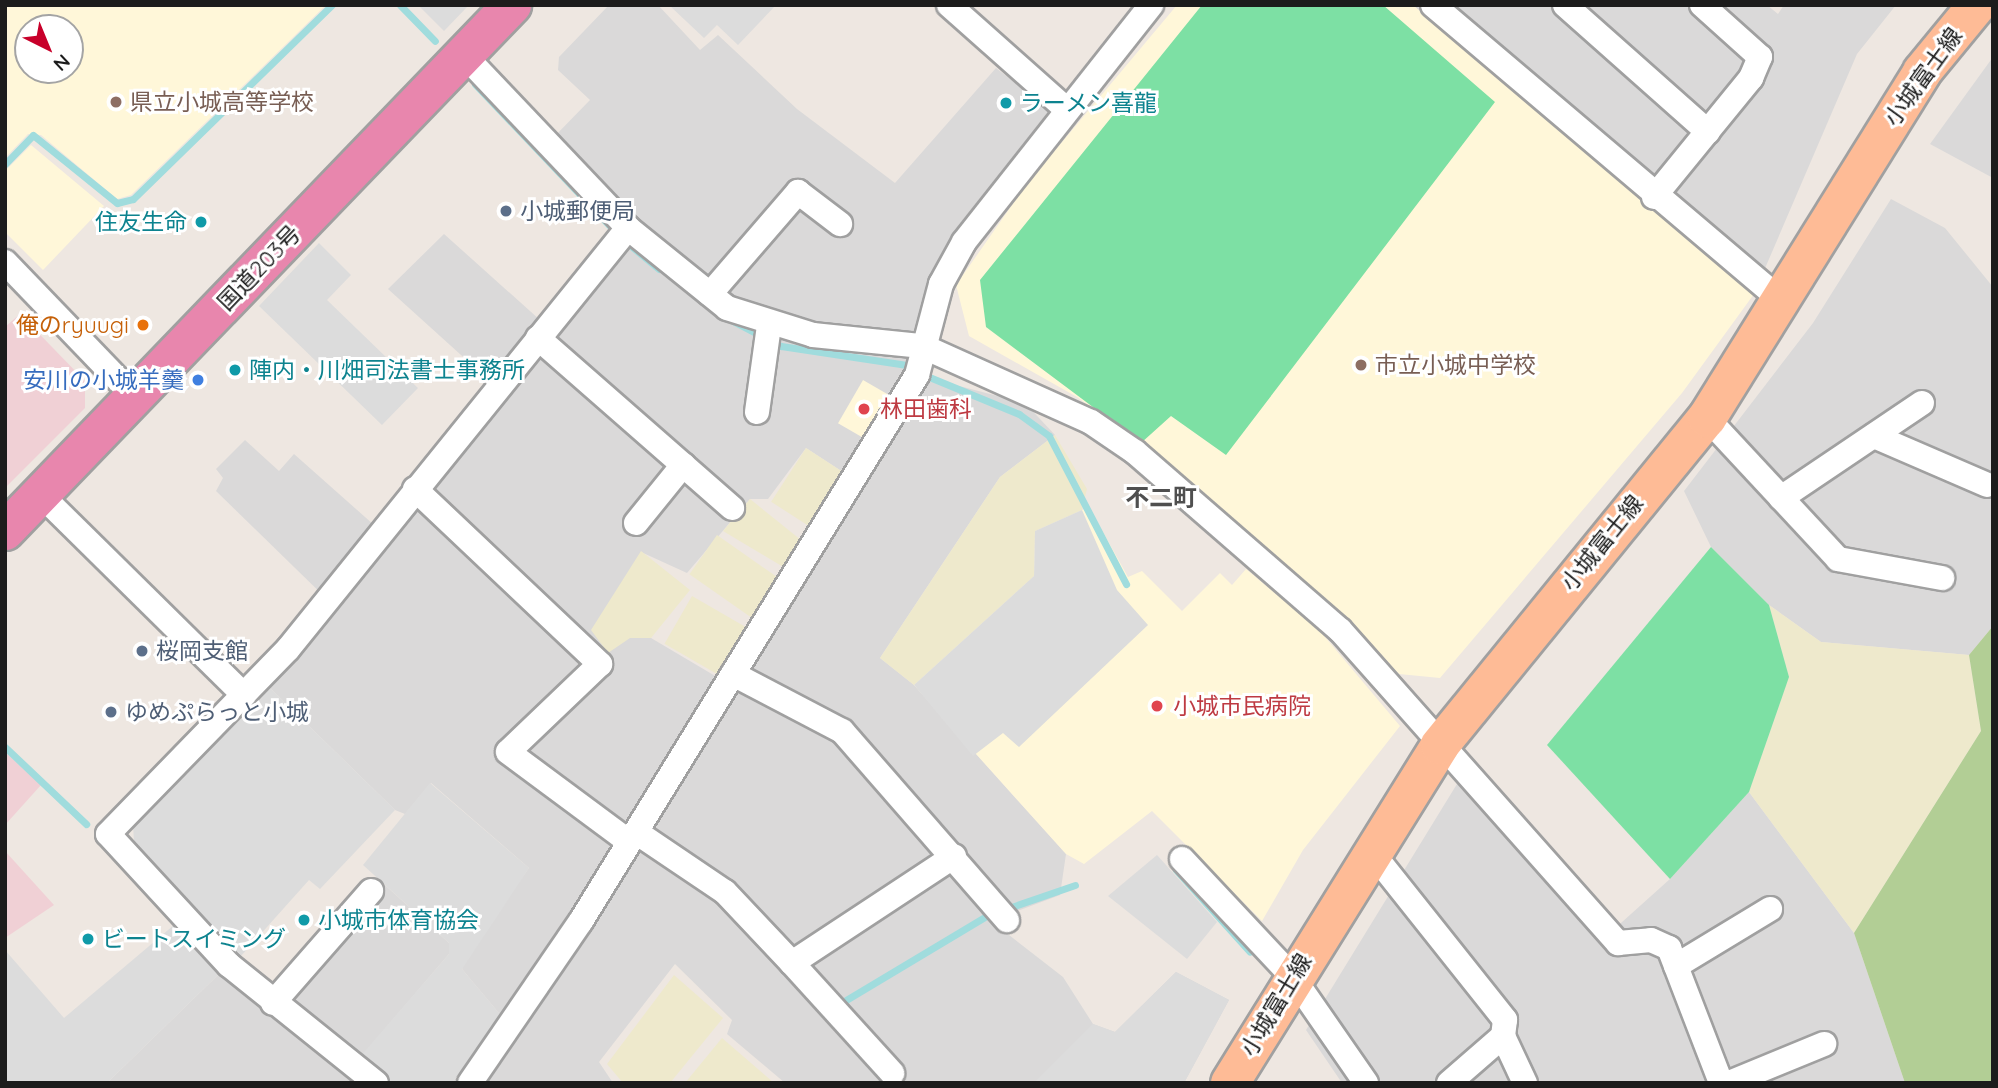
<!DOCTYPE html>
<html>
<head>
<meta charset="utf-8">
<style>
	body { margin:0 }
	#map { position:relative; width:1998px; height:1088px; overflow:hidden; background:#eee7e1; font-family:Quicksand,"Noto Sans JP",sans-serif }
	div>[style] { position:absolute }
	.residential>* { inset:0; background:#dad9d9 }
	.commercial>* { inset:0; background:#f0d0d5 }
	.education>* { inset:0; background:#fff7d9; transform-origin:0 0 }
	.farmland>* { inset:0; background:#eee9cc; transform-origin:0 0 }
	.forest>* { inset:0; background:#b2ce95 }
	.pitch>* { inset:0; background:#7de0a4 }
	.parking>* { inset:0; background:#dcdcdc }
	.stream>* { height:7px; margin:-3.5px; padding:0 3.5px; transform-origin:3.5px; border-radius:3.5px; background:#a0dcdd }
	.roads { filter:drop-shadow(2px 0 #a0a0a0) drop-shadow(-2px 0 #a0a0a0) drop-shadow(0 2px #a0a0a0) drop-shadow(0 -2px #a0a0a0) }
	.street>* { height:24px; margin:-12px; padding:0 12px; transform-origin:12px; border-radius:12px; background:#fff }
	.primary>* { height:38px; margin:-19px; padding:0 19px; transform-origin:19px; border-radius:19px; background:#febb96 }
	.highway>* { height:38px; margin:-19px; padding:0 19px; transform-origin:19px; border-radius:19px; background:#e886ad }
	.dots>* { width:19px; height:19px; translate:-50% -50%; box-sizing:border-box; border:4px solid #fff; border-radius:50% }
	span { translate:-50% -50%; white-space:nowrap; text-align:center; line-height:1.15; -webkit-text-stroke:6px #fff; paint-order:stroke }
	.street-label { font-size:23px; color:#1c1c1c }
	.education-label { font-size:23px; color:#785e54 }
	.left { translate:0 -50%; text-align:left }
	.culture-label { font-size:23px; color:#0d838f }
	.right { translate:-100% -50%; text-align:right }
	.service-label { font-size:23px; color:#4e5e75 }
	.food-label { font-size:23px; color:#c56008 }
	.shop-label { font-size:23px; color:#366cbe }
	.health-label { font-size:23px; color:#be3a42 }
	.neighbourhood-label { font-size:24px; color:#4f4f4f; font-weight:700 }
	.frame { position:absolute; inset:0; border:7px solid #1c1c1c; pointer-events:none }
	.north { position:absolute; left:14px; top:14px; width:70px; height:70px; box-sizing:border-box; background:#fff; border:2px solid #a4a4a4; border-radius:50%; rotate:137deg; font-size:19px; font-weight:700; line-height:28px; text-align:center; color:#1c1c1c }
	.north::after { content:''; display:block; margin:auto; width:24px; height:32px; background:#c8002a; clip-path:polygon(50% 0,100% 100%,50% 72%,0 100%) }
</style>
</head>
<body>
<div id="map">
	<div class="residential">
		<div style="clip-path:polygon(evenodd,609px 5px,658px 5px,700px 50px,718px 35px,797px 109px,895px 183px,996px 68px,1053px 112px,939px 271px,909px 373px,1025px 403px,1055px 435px,1000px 477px,880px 658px,914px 685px,1066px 854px,1060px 895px,991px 921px,1063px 977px,1093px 1024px,1115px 1032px,1176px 972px,1229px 1000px,1184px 1083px,890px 1083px,884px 1075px,878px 1083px,785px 1083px,727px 1034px,732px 1020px,675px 964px,599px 1062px,613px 1083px,452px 1083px,503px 1018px,462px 969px,468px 951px,529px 868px,431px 783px,405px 814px,395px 810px,266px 684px,334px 606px,216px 491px,223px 478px,216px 469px,245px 440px,279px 471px,294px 454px,374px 525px,492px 383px,388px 289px,444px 234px,540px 320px,627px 217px,552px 139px,590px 100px,558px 70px,559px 57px,609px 5px,806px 448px,846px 474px,722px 680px,651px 638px,630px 638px,641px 552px,687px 573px,750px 499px,768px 499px,806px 448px)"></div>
		<div style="clip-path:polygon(1412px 5px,1767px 5px,1778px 14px,1784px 5px,1896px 5px,1857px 54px,1754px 294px)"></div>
		<div style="clip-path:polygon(1993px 57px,1993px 178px,1930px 144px)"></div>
		<div style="clip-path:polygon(1891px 199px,1945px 228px,1993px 287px,1993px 626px,1969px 655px,1821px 642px,1769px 605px,1711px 547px,1684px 491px,1813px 323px)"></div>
		<div style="clip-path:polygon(1457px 784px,1602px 940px,1670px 879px,1749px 792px,1854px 933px,1905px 1083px,1342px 1083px,1306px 1030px)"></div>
		<div style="clip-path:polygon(376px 877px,449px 943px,449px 954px,360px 1058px,391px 1083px,107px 1083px,221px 972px,262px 1005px)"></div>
	</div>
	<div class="commercial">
		<div style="clip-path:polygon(20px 314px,85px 381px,85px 408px,5px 488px,5px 327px)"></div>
		<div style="clip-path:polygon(5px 752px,41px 785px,5px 825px)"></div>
		<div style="clip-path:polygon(5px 851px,54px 905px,5px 938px)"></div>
	</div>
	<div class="education">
		<div style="clip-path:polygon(evenodd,5px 5px,326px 5px,131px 195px,117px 199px,41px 135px,28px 134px,5px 158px,5px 5px,28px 28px,70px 28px,70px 70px,28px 70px,28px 28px)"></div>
		<div style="clip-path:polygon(1177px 5px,1413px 5px,1754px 294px,1682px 393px,1440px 678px,1399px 674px,1350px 621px,1141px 443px,1077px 397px,969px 336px,956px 285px,1026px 185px)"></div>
		<div style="clip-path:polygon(31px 145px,104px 206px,43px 270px,5px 232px,5px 171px)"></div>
		<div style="left:863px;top:380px;width:30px;height:50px;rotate:30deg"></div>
		<div style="clip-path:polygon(1089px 507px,1128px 577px,1142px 571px,1182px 611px,1220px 573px,1232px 585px,1246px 569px,1320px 631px,1400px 726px,1303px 850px,1262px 921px,1152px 811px,1084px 864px,1066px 854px,914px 685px,1034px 576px,1035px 531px)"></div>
	</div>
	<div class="farmland">
		<div style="clip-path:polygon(1055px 435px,1087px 489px,1082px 510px,1035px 531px,1034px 576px,914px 685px,880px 658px,1000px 477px)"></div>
		<div style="left:806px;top:448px;width:49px;height:64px;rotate:33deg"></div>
		<div style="clip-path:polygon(750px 499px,801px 540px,785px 568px,723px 531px)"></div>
		<div style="left:717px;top:535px;width:75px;height:48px;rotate:35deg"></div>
		<div style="clip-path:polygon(641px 551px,690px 590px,651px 638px,630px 638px,608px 653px,591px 630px)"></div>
		<div style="left:692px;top:596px;width:67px;height:55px;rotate:30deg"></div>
		<div style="clip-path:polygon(1769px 605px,1821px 642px,1969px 655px,1981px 731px,1854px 933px,1749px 792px,1789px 677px)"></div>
		<div style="clip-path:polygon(674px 975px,723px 1018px,670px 1083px,623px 1083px,607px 1064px)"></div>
		<div style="clip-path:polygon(722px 1038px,774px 1083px,685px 1083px)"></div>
	</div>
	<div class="forest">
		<div style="clip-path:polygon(1993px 626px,1993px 1083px,1905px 1083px,1854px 933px,1981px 731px,1969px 655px)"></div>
	</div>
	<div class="pitch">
		<div style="clip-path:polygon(1202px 5px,1383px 5px,1495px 102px,1226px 455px,1171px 416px,1141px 443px,986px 327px,980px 280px)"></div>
		<div style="clip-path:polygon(1711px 547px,1769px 605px,1789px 677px,1749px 792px,1670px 879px,1547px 745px)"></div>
	</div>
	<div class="parking">
		<div style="clip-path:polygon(418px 5px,469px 5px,444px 31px)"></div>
		<div style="clip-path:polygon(669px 5px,776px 5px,738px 45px,717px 25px,704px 38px)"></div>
		<div style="clip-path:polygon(319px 243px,351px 275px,327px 300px,418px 388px,382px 425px,259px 306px)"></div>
		<div style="clip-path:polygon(1082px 510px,1117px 590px,1148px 625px,1019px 747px,1003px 733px,973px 756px,914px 685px,1034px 576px,1035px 531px)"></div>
		<div style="clip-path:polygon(266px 684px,395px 810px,320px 889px,309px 880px,240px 957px,134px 843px,133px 825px)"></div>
		<div style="clip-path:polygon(430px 783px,529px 868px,462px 969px,503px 1018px,452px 1083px,391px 1083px,359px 1058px,449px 954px,449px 943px,363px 865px)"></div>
		<div style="clip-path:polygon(1157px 855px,1217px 922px,1187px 959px,1108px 896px)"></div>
		<div style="clip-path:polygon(174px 925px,221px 972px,107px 1083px,7px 1083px,5px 950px,64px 1018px)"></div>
		<div style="clip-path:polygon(1176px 972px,1229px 1000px,1184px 1083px,1034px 1083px,1093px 1024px,1115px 1032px)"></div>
	</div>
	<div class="stream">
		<div style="left:400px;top:5px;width:50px;rotate:45.8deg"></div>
		<div style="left:475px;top:84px;width:195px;rotate:46.5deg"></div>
		<div style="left:5px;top:164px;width:40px;rotate:-46deg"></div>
		<div style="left:33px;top:135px;width:108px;rotate:39deg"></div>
		<div style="left:117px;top:203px;width:16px;rotate:-14deg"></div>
		<div style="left:133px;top:199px;width:278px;rotate:-44.3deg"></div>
		<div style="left:625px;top:241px;width:44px;rotate:39.5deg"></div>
		<div style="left:725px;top:317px;width:63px;rotate:27.4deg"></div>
		<div style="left:781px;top:346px;width:134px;rotate:8.6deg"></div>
		<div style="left:922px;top:374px;width:105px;rotate:22.4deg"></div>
		<div style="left:1019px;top:414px;width:37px;rotate:36deg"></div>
		<div style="left:1049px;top:436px;width:167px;rotate:62.5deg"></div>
		<div style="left:5px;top:747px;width:112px;rotate:43.5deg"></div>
		<div style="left:1176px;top:870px;width:110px;rotate:47.9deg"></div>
		<div style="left:846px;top:1000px;width:165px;rotate:-30.9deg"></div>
		<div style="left:988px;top:915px;width:92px;rotate:-19deg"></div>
	</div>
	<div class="roads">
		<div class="street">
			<div style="left:949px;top:5px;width:155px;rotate:41.6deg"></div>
			<div style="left:1433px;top:5px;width:460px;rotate:40.3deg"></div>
			<div style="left:1565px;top:5px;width:191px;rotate:41.6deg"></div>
			<div style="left:464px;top:55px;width:238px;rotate:46.5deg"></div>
			<div style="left:628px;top:228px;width:127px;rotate:38.9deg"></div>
			<div style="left:727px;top:308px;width:90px;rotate:17.4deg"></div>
			<div style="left:813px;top:335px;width:110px;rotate:5.8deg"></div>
			<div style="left:922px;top:346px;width:185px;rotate:24.2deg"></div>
			<div style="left:1091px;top:422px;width:53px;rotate:34.3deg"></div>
			<div style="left:1135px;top:452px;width:271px;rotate:41deg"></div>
			<div style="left:1340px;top:630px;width:419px;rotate:48.4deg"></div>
			<div style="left:1618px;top:943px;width:33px;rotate:-5deg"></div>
			<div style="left:1651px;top:940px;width:20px;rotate:24deg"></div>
			<div style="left:1669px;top:948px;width:145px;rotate:68.9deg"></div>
			<div style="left:1654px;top:197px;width:154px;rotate:-50.8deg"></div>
			<div style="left:1751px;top:78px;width:23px;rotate:-67deg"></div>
			<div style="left:1760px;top:57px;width:78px;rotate:-138.1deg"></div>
			<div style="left:5px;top:262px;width:187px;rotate:46.1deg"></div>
			<div style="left:710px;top:294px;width:135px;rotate:-49.2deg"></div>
			<div style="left:798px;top:192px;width:53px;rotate:37.3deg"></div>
			<div style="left:538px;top:338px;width:258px;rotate:41.2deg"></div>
			<div style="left:757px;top:412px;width:87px;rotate:-82.1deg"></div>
			<div style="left:1707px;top:418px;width:192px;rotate:47.1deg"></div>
			<div style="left:1838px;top:559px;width:106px;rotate:10.4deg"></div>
			<div style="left:1874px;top:436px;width:123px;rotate:23.4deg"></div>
			<div style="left:415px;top:489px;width:255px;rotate:43.4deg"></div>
			<div style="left:600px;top:664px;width:127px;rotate:136.3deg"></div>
			<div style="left:508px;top:752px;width:151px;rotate:36.6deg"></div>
			<div style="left:41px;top:495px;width:285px;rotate:44.6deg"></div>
			<div style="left:1781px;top:498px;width:170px;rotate:-34deg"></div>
			<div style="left:636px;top:523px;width:75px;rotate:-51deg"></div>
			<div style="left:733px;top:674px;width:123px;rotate:27.6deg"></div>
			<div style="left:842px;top:731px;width:251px;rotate:48.9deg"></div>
			<div style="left:636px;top:832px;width:107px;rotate:34deg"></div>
			<div style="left:725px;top:892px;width:98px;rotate:46.7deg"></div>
			<div style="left:792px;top:963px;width:194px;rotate:-33.4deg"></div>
			<div style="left:1370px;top:850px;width:217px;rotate:51.5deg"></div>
			<div style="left:1505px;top:1020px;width:16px;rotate:97deg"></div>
			<div style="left:1503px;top:1036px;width:52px;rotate:64.9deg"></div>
			<div style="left:1182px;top:859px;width:161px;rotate:46.8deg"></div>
			<div style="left:1292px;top:976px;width:130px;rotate:55.3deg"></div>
			<div style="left:792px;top:963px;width:149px;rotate:47.7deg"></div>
			<div style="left:1676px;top:966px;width:110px;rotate:-31.2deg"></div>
			<div style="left:273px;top:1003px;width:149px;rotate:-48.8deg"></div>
			<div style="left:376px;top:1083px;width:189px;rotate:-141.2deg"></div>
			<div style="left:229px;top:965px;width:178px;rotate:-132.7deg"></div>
			<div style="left:108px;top:834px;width:258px;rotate:-45.8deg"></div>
			<div style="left:288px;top:649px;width:541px;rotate:-51.08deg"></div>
			<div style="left:470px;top:1083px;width:196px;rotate:-55.6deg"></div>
			<div style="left:581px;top:921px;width:641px;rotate:-58.39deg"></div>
			<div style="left:917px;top:375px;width:94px;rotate:-75.2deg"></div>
			<div style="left:941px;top:284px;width:48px;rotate:-61.3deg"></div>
			<div style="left:964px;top:242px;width:302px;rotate:-51.7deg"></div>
			<div style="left:1449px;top:1083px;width:72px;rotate:-41deg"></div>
			<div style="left:1729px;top:1083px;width:103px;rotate:-22.3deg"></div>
		</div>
		<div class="primary">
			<div style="left:1230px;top:1083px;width:398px;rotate:-58.1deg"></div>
			<div style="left:1440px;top:745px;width:422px;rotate:-50.8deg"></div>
			<div style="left:1707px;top:418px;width:407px;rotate:-58.1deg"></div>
			<div style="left:1922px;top:72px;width:87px;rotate:-50.6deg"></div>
		</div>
		<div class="highway">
			<div style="left:5px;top:531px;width:731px;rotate:-46.05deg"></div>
		</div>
	</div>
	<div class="dots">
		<div style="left:116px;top:102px;background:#8d6e63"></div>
		<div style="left:1006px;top:103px;background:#0f9aa8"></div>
		<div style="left:506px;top:211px;background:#5c6f8a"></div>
		<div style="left:201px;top:222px;background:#0f9aa8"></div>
		<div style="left:143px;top:325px;background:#e8710a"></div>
		<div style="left:1361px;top:365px;background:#8d6e63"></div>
		<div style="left:235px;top:370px;background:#0f9aa8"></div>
		<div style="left:198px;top:380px;background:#3f7fe0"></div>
		<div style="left:864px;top:409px;background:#e0444e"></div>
		<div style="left:142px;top:651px;background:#5c6f8a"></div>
		<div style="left:1157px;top:706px;background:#e0444e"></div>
		<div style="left:111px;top:712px;background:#5c6f8a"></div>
		<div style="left:304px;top:920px;background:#0f9aa8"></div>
		<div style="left:88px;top:939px;background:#0f9aa8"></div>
	</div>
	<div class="street-label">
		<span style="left:1923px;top:77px;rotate:-54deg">小城富士線</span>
		<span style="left:259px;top:268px;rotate:-46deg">国道203号</span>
		<span style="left:1602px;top:543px;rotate:-51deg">小城富士線</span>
		<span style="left:1276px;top:1005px;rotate:-59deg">小城富士線</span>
	</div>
	<div class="education-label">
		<span class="left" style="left:130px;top:102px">県立小城高等学校</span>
		<span class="left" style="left:1375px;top:365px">市立小城中学校</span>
	</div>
	<div class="culture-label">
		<span class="left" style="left:1020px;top:103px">ラーメン喜龍</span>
		<span class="right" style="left:187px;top:222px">住友生命</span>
		<span class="left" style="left:249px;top:370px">陣内・川畑司法書士事務所</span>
		<span class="left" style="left:318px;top:920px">小城市体育協会</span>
		<span class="left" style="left:102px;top:939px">ビートスイミング</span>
	</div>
	<div class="service-label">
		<span class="left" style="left:520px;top:211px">小城郵便局</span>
		<span class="left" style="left:156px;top:651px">桜岡支館</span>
		<span class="left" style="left:125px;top:712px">ゆめぷらっと小城</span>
	</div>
	<div class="food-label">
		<span class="right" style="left:129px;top:325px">俺のryuugi</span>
	</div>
	<div class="shop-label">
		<span class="right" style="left:184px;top:380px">安川の小城羊羹</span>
	</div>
	<div class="health-label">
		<span class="left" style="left:880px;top:409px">林田歯科</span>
		<span class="left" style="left:1173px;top:706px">小城市民病院</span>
	</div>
	<div class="neighbourhood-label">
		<span style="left:1161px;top:498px">不二町</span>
	</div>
	<div class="frame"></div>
	<div class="north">N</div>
</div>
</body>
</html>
